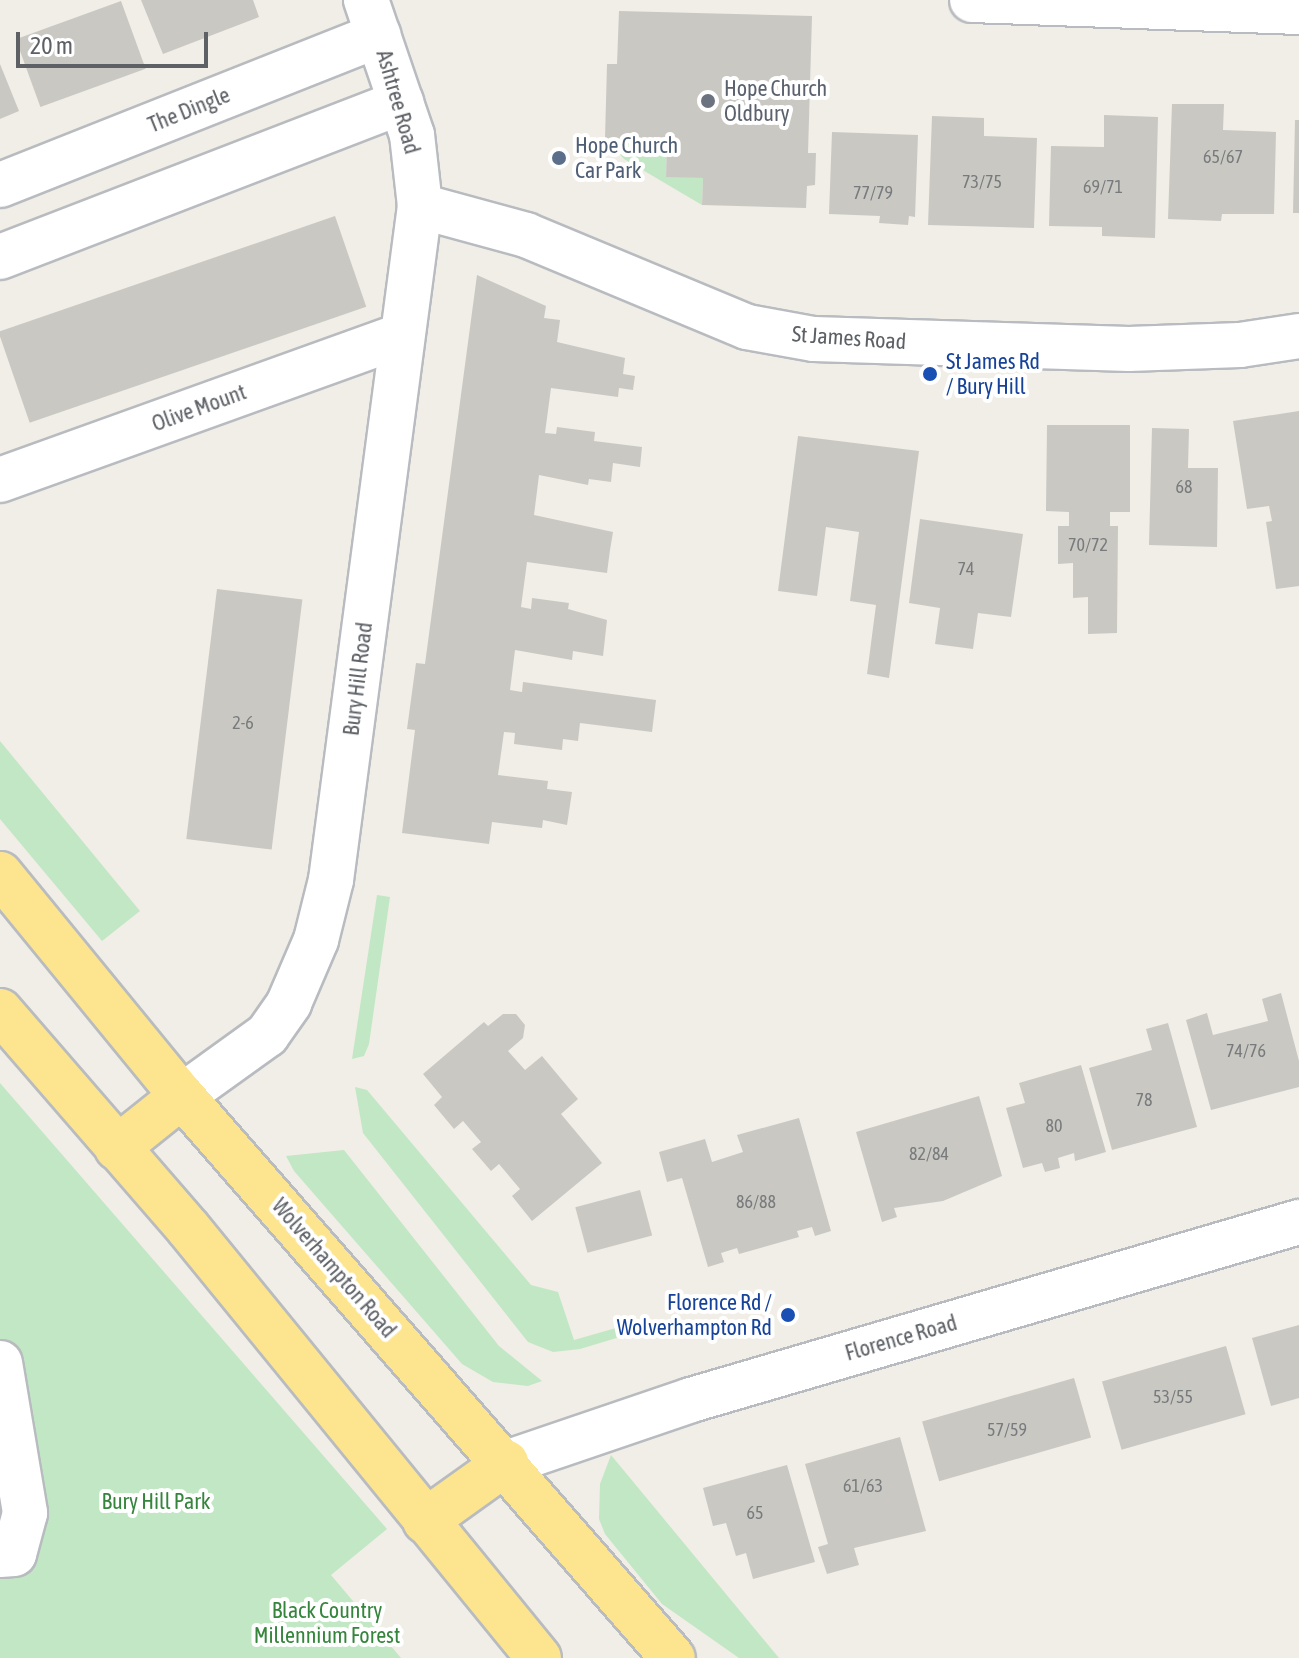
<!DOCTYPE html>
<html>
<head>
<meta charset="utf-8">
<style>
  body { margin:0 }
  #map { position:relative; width:1299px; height:1658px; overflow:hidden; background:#f0eee6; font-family:"Asap Condensed",sans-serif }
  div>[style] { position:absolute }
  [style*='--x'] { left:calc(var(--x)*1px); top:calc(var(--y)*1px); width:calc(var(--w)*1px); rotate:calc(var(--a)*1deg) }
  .green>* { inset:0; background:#c2e7c4 }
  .building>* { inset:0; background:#cac8c3; transform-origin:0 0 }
  .roads { filter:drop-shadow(2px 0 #b8bbbf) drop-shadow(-2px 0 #b8bbbf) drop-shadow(0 2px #b8bbbf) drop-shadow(0 -2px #b8bbbf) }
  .minor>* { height:44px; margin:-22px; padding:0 22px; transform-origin:22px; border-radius:22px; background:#fff }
  .highway>* { height:44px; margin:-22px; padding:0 22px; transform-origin:22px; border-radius:22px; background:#fde58f }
  .dots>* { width:22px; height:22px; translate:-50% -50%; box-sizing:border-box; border:4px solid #fff; border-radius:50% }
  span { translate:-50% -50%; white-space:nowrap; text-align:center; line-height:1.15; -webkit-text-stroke:8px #fff; paint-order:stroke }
  .number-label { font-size:18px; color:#787b7d }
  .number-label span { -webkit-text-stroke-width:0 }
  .worship-label { font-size:22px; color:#5b616d }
  .left { translate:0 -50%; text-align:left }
  .street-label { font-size:22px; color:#5d6166 }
  .service-label { font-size:22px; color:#4e5e75 }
  .transit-label { font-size:22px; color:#164399 }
  .right { translate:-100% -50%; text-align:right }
  .park-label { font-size:22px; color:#35853c }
  .scale { position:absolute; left:16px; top:32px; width:192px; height:36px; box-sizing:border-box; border:4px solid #5d6166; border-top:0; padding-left:10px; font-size:24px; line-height:28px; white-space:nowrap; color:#5d6166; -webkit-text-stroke:6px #fff; paint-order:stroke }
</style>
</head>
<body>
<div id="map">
  <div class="green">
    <div style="clip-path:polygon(605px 138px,667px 140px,666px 176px,703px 178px,702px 205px,624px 159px)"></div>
    <div style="clip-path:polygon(0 741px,140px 911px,102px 941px,0 819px)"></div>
    <div style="clip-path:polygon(377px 895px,390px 897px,369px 1044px,364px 1056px,352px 1059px)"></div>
    <div style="clip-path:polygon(0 1083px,387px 1529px,331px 1575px,401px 1658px,0 1658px)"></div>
    <div style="clip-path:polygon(355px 1087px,367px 1090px,531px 1285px,558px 1292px,574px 1340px,637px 1322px,653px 1327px,580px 1349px,553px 1352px,528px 1342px,363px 1133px)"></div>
    <div style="clip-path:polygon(344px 1150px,499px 1346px,542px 1381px,528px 1386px,493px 1382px,462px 1364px,294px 1171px,286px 1156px)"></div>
    <div style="clip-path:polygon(611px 1455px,779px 1658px,739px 1658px,662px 1604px,605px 1534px,599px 1519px,600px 1484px)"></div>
  </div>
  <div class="building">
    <div style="clip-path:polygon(141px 0,253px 0,259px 17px,163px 54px)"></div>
    <div style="left:121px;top:1px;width:72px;height:112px;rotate:70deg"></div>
    <div style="clip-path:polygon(619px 11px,812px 16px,808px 153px,816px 153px,815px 185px,807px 186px,806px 208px,702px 205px,703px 178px,666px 177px,667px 140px,605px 138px,607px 64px,617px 64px)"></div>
    <div style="clip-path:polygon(0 64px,19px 111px,0 119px)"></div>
    <div style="clip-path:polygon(1172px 104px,1224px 104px,1223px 130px,1276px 132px,1274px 214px,1222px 214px,1221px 221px,1168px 219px)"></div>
    <div style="clip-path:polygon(1104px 115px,1158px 117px,1155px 238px,1102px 236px,1102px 227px,1049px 226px,1051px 146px,1104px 147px)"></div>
    <div style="clip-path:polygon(932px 116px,984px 118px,984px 136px,1037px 138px,1034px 228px,928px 225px)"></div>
    <div style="clip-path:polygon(1295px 120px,1299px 120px,1299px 213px,1293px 213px)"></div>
    <div style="clip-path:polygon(832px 132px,918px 135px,915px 217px,909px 216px,908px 225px,879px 223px,880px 216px,829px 214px)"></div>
    <div style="left:335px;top:216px;width:96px;height:356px;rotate:71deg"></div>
    <div style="clip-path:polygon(477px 275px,546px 306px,544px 318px,560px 320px,557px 342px,625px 358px,623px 374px,635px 376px,633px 390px,619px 388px,618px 397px,551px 388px,545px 433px,556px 434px,557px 427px,595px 432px,594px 441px,642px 447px,640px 467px,613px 463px,611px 482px,589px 479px,588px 485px,539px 475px,534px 515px,613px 532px,610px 550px,607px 573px,527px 562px,521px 607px,531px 609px,532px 598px,569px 603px,568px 609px,607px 620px,603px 656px,573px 651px,572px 660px,515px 650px,510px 690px,522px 692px,523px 682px,656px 700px,652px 732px,580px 723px,578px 741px,563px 739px,562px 750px,514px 744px,515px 733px,504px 732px,498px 775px,548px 781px,547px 789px,572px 792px,567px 825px,543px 820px,542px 828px,492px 822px,489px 844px,402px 833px,415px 730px,407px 729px,416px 663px,425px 664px)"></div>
    <div style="clip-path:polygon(1299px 411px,1299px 586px,1276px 589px,1266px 522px,1272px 521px,1269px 506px,1247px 509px,1233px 421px)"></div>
    <div style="clip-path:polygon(1047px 425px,1130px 425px,1130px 512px,1110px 512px,1110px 526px,1118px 526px,1117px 633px,1088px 634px,1088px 597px,1073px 598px,1073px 563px,1058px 564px,1058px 526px,1069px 526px,1069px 512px,1046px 511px)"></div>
    <div style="clip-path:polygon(1152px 428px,1189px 429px,1188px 468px,1218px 468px,1217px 547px,1149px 545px)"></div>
    <div style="clip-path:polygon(798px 436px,919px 451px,889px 678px,867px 674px,876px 605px,850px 601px,859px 532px,826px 527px,817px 596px,778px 591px)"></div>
    <div style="clip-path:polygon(920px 519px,1023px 534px,1011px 617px,978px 613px,973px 649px,935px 644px,940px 608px,909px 603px)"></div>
    <div style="left:217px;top:589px;width:86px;height:252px;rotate:7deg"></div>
    <div style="clip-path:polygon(1281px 993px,1299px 1061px,1299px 1087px,1211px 1110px,1186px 1020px,1207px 1013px,1213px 1035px,1268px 1021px,1262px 999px)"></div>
    <div style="clip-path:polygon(503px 1014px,516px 1014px,525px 1025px,523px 1038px,508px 1051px,525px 1070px,542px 1056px,578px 1099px,561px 1114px,602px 1163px,532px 1221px,512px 1196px,520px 1189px,499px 1164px,491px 1171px,472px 1149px,481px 1142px,463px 1121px,454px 1129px,434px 1105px,442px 1097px,423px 1074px,484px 1022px,488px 1026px)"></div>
    <div style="clip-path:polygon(1168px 1023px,1197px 1127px,1112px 1150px,1089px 1068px,1152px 1050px,1146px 1029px)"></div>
    <div style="clip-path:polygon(1081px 1065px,1106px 1152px,1075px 1161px,1074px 1153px,1058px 1158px,1060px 1168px,1045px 1172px,1042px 1163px,1023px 1168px,1006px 1108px,1025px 1103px,1019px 1083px)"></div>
    <div style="clip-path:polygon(979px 1096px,1002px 1176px,943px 1201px,894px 1208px,897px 1217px,882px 1222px,856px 1132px)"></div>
    <div style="clip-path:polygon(799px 1118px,831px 1231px,815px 1236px,812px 1227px,797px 1231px,799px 1237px,739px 1254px,737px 1248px,721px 1253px,724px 1262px,708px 1267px,682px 1178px,667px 1182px,659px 1152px,705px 1139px,712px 1162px,743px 1152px,737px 1135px)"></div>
    <div style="left:640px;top:1190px;width:47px;height:67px;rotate:75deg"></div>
    <div style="clip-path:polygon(1299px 1325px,1299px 1398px,1271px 1406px,1252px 1338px)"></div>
    <div style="left:1226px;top:1346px;width:71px;height:129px;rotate:74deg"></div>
    <div style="left:1074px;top:1378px;width:62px;height:158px;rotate:74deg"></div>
    <div style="clip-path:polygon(900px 1437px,926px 1531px,854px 1548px,859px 1565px,827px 1574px,818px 1547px,828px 1544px,805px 1464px)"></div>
    <div style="clip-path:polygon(787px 1465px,815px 1562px,753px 1579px,746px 1553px,736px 1556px,726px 1523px,713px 1526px,703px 1488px)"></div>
  </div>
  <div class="roads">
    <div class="minor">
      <div style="--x:972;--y:0;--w:327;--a:2.1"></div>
      <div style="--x:0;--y:185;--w:407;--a:-21.6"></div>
      <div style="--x:420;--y:206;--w:110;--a:15.3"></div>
      <div style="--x:526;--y:235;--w:239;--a:22.6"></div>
      <div style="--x:747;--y:327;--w:68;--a:10.2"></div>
      <div style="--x:814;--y:339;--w:315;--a:1.8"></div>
      <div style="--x:1129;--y:349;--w:111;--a:-2.1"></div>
      <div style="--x:1240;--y:345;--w:60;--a:-8.7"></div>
      <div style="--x:0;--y:257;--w:430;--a:-21.1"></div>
      <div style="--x:0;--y:480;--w:424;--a:-19.8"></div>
      <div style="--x:182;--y:1096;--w:105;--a:-35.7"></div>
      <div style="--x:267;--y:1035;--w:39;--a:-55"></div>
      <div style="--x:289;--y:1003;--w:69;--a:-66.8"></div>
      <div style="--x:316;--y:940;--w:62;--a:-76"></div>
      <div style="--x:331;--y:880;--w:680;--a:-82.48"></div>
      <div style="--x:420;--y:206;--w:71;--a:-96.4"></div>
      <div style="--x:412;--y:135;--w:143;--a:-108.8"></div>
      <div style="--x:0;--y:1363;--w:152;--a:80.5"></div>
      <div style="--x:25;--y:1513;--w:42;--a:105"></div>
      <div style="--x:14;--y:1554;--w:14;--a:176"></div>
      <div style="--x:506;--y:1463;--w:195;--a:-18.8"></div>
      <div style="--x:691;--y:1400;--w:634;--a:-16.32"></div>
    </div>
    <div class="highway">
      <div style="--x:0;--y:874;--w:287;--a:50.7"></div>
      <div style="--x:182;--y:1096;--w:746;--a:48.86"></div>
      <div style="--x:0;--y:1011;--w:287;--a:49.1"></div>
      <div style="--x:188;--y:1228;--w:555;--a:50.78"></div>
      <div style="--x:117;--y:1148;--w:83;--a:-38.7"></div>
      <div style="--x:425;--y:1521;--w:100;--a:-35.6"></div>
    </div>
  </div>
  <div class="dots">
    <div style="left:708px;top:101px;background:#6b7280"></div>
    <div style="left:559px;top:158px;background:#5c6f8a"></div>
    <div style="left:930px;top:374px;background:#1a4fb4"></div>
    <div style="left:788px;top:1315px;background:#1a4fb4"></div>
  </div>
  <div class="number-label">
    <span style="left:1223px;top:157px">65/67</span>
    <span style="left:982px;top:182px">73/75</span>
    <span style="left:1103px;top:187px">69/71</span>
    <span style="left:873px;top:193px">77/79</span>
    <span style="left:1184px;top:487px">68</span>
    <span style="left:1088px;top:545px">70/72</span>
    <span style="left:966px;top:569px">74</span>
    <span style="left:243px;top:723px">2-6</span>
    <span style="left:1246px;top:1051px">74/76</span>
    <span style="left:1144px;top:1100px">78</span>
    <span style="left:1054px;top:1126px">80</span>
    <span style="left:929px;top:1154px">82/84</span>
    <span style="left:756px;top:1202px">86/88</span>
    <span style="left:1173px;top:1397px">53/55</span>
    <span style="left:1007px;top:1430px">57/59</span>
    <span style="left:863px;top:1486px">61/63</span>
    <span style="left:755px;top:1513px">65</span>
  </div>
  <div class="worship-label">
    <span class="left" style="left:724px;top:101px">Hope Church<br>Oldbury</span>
  </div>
  <div class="street-label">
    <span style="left:398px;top:102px;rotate:74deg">Ashtree Road</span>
    <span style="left:189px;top:110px;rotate:-22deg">The Dingle</span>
    <span style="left:849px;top:338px;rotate:4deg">St James Road</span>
    <span style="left:199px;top:408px;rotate:-20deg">Olive Mount</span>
    <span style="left:358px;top:679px;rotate:-83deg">Bury Hill Road</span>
    <span style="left:334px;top:1268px;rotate:49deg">Wolverhampton Road</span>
    <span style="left:901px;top:1338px;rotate:-16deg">Florence Road</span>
  </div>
  <div class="service-label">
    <span class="left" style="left:575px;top:158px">Hope Church<br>Car Park</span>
  </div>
  <div class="transit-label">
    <span class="left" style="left:946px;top:374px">St James Rd<br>/ Bury Hill</span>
    <span class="right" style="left:772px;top:1315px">Florence Rd /<br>Wolverhampton Rd</span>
  </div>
  <div class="park-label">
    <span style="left:156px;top:1502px">Bury Hill Park</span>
    <span style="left:327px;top:1623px">Black Country<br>Millennium Forest</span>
  </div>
  <div class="scale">20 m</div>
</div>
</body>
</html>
